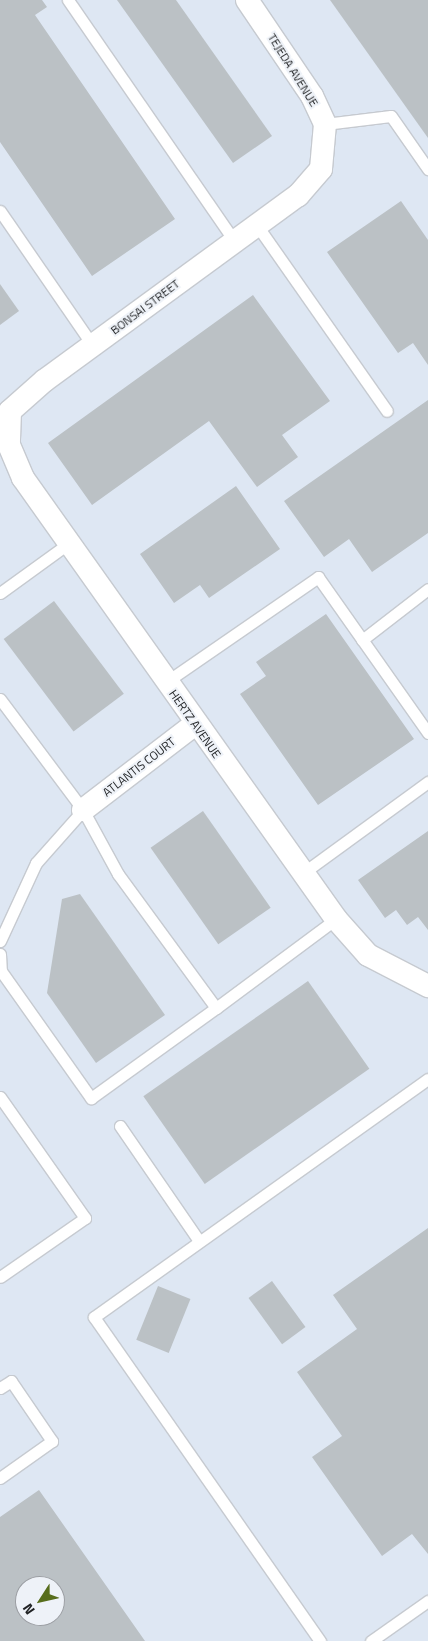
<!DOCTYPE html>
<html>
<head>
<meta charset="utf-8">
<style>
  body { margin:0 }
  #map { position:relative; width:428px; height:1641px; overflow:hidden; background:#eef2f8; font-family:"Titillium Web",sans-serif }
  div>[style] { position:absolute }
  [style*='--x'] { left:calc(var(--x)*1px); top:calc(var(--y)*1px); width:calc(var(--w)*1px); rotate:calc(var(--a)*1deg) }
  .built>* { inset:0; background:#dee7f3 }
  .building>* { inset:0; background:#bbc1c5; transform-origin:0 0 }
  .roads { filter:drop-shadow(1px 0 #c6cad0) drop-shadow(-1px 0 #c6cad0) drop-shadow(0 1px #c6cad0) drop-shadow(0 -1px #c6cad0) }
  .service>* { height:11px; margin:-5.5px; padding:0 5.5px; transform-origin:5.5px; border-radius:5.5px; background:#fff }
  .minor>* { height:22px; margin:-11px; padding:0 11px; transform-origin:11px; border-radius:11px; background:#fff }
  span { translate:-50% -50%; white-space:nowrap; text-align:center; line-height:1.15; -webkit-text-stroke:4px #eef2f8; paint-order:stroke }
  .street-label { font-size:12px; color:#1f2123 }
  .north { position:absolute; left:15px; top:1576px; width:50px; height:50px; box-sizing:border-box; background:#eef2f8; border:1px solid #9b9ea3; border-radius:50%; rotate:235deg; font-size:14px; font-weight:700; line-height:20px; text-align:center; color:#1f2123 }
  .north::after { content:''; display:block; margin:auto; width:18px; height:22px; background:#576d1c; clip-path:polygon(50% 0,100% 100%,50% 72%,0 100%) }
</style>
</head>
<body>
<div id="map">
  <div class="built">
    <div style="clip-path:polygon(evenodd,0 0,428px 0,428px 1641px,0 1641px,0 0,25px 1586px,55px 1586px,55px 1616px,25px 1616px,25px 1586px)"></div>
  </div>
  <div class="building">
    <div style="clip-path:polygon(0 0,42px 0,47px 7px,35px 15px,175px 219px,92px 276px,0 142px)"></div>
    <div style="clip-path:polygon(117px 0,176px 0,272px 136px,233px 163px)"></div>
    <div style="clip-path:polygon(330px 0,428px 0,428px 138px)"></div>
    <div style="clip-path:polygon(401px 201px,428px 240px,428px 365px,413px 343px,398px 353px,327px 252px)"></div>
    <div style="clip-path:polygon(0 284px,19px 311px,0 325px)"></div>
    <div style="clip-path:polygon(253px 295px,330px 401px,282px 435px,298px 457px,257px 487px,209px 421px,92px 505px,48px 443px)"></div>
    <div style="clip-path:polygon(428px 400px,428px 533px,372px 572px,349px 539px,324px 557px,284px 501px)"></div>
    <div style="clip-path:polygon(236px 486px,280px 549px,209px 598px,200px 585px,174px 603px,140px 554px)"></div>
    <div style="left:54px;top:601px;width:116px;height:63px;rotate:53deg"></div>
    <div style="clip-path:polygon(326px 614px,414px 739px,318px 805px,240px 694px,266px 676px,256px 662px)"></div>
    <div style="left:203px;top:811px;width:118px;height:64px;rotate:55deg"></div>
    <div style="clip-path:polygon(428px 831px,428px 930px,418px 917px,407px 925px,396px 910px,385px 918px,358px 880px)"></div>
    <div style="clip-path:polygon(80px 894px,165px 1015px,96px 1063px,47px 993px,62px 899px)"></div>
    <div style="left:308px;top:981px;width:107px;height:201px;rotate:55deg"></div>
    <div style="clip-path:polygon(428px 1228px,428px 1554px,412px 1534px,382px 1556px,312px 1457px,342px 1436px,297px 1372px,357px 1329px,333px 1295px)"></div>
    <div style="left:272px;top:1281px;width:57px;height:29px;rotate:54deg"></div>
    <div style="left:158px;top:1286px;width:35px;height:58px;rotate:22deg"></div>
    <div style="clip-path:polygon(evenodd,39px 1490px,145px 1641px,0 1641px,0 1517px,39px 1490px,25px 1586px,55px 1586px,55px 1616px,25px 1616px,25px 1586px)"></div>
  </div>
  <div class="roads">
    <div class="service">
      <div style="--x:68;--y:0;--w:293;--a:55.4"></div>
      <div style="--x:325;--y:124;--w:66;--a:-6.9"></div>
      <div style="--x:391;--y:116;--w:65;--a:55.1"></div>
      <div style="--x:0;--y:211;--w:164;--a:55.4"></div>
      <div style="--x:256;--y:224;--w:228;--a:55"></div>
      <div style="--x:0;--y:593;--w:85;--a:-35.9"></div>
      <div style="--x:362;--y:640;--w:83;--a:-37.7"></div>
      <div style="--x:166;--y:682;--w:185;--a:-34.6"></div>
      <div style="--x:318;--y:577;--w:191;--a:54.8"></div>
      <div style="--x:0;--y:699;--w:139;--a:53.2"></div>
      <div style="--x:83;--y:810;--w:73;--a:61.3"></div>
      <div style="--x:118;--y:874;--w:166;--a:53.8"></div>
      <div style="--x:216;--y:1008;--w:149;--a:-36.6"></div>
      <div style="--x:303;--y:873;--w:155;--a:-36.1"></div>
      <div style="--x:0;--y:941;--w:86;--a:-65.2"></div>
      <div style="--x:36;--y:863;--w:71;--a:-48.4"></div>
      <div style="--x:0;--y:954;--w:17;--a:87"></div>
      <div style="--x:1;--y:971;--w:156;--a:54.7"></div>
      <div style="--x:91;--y:1098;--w:154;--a:-35.8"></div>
      <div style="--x:0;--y:1097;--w:148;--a:54.9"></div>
      <div style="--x:85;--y:1218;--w:103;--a:145.2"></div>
      <div style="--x:120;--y:1126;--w:140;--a:55.5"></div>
      <div style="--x:0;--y:1388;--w:13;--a:-32"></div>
      <div style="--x:11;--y:1381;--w:73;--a:55.7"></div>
      <div style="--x:52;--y:1441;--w:64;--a:144.6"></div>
      <div style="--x:320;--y:1641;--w:395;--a:-124.9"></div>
      <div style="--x:94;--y:1317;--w:410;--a:-35.5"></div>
      <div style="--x:371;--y:1641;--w:70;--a:-35.1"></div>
    </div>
    <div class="minor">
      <div style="--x:247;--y:0;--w:116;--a:55.9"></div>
      <div style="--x:312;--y:96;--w:31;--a:65"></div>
      <div style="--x:325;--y:124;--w:45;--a:95.1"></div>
      <div style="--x:321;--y:169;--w:35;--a:131"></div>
      <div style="--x:298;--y:195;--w:313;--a:143.8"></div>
      <div style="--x:45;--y:380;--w:47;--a:138.5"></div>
      <div style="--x:10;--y:411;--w:34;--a:92"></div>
      <div style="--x:9;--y:445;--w:36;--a:67"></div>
      <div style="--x:23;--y:478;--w:541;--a:54.63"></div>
      <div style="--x:336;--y:919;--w:48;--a:48.4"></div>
      <div style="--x:368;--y:955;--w:68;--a:27.3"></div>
      <div style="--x:83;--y:810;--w:141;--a:-37.5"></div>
    </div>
  </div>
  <div class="street-label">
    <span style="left:293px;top:70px;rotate:58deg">TEJEDA AVENUE</span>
    <span style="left:145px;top:307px;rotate:-37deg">BONSAI STREET</span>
    <span style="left:195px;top:724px;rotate:55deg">HERTZ AVENUE</span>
    <span style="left:139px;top:767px;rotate:-38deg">ATLANTIS COURT</span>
  </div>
  <div class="north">N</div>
</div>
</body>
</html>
